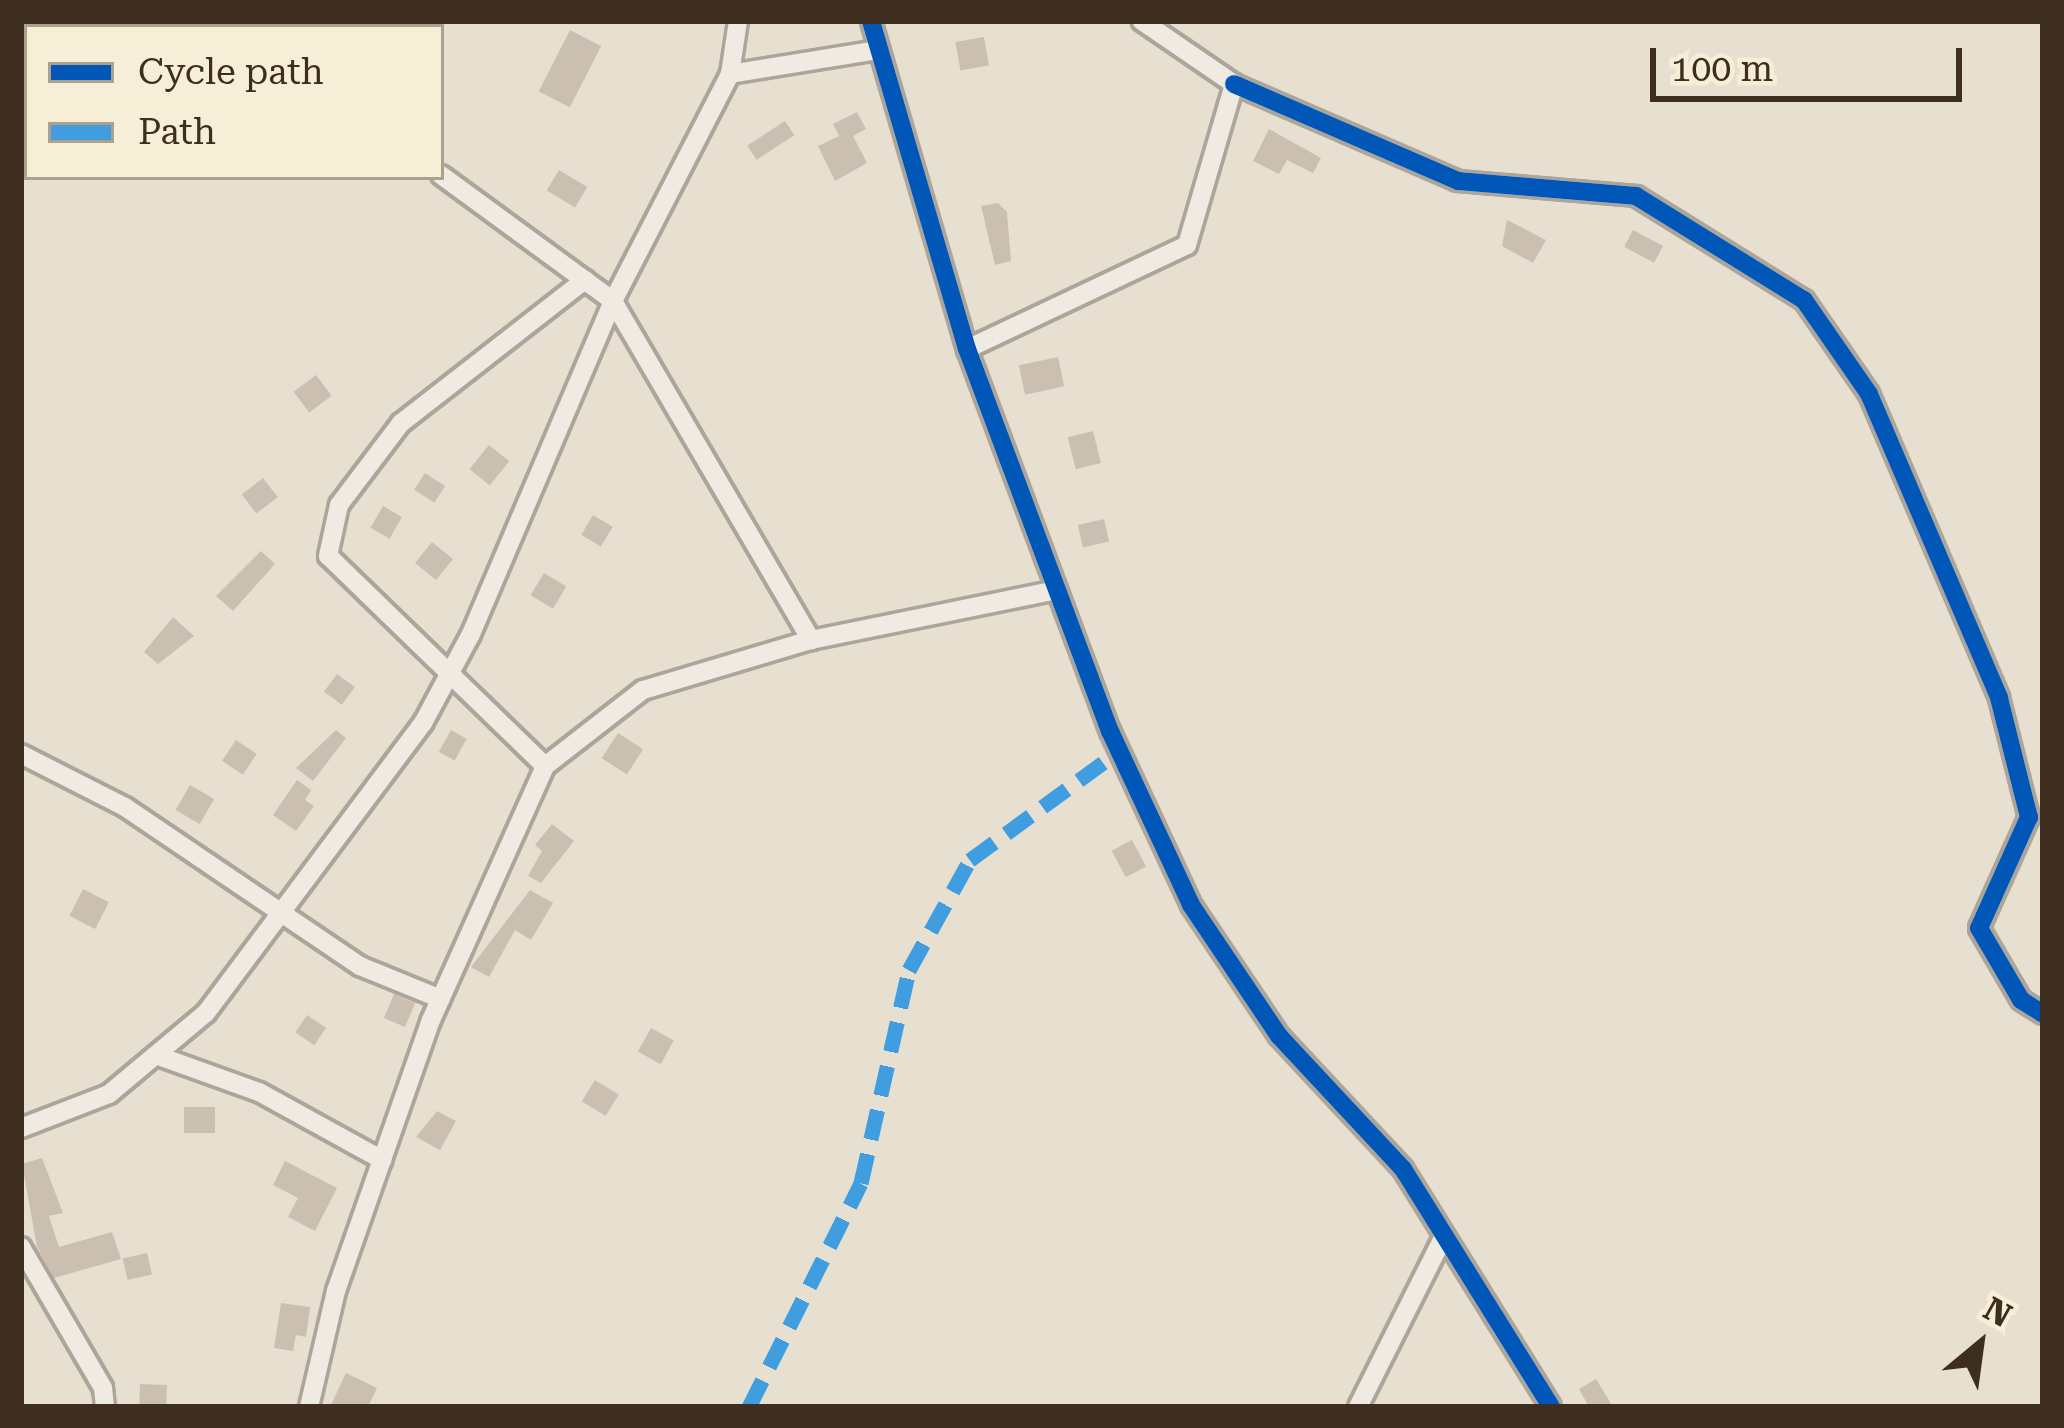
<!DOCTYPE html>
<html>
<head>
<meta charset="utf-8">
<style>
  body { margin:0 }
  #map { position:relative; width:2064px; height:1428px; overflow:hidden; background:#e7e0d1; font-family:"Roboto Serif",serif }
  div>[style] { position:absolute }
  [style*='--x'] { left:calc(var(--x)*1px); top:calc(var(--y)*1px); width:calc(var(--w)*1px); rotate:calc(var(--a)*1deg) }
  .building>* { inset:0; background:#cbbfb2; transform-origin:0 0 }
  .roads { filter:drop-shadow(3px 0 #ada599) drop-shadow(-3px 0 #ada599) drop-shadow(0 3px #ada599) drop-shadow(0 -3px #ada599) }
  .minor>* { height:18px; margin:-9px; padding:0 9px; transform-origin:9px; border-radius:9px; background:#efebe3 }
  .quiet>* { height:15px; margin-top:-7.5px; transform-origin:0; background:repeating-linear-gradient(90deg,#3f9de0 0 30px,transparent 0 45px) }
  .cycleway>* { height:18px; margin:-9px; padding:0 9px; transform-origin:9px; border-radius:9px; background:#0057b8 }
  span { translate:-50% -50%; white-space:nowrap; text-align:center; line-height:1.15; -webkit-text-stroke:10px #f7eed8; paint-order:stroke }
  .frame { position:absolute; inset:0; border:24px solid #3d2e20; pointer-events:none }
  .legend { position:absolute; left:24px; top:24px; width:420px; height:156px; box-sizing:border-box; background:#f7eed8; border:3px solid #ada18e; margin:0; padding:15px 21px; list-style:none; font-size:36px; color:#3d2e20 }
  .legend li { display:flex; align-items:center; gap:24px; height:60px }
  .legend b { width:60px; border:3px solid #ada18e }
  .north { position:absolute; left:1920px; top:1284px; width:120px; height:120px; -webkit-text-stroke:9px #f7eed8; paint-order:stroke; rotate:29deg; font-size:33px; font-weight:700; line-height:48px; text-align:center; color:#3d2e20 }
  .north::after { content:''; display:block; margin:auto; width:42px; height:54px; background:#3d2e20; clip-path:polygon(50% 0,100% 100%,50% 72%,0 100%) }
  .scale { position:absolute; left:1650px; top:48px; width:312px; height:54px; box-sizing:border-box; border:6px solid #3d2e20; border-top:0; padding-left:15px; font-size:36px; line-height:42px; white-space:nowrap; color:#3d2e20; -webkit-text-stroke:9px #f7eed8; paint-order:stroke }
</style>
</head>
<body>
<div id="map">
  <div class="building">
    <div style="left:570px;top:30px;width:35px;height:69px;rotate:27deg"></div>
    <div style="left:984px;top:37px;width:29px;height:29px;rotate:80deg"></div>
    <div style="clip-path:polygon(857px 112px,866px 129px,853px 136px,867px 163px,835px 181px,818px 146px,839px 136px,833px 124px)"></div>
    <div style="left:785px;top:121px;width:17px;height:45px;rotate:57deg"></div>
    <div style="clip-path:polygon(1269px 129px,1321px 158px,1313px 173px,1287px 160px,1279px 174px,1253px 161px)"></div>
    <div style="left:559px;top:170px;width:33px;height:24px;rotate:31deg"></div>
    <div style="clip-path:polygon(998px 203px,1007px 212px,1011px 261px,995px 265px,981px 206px)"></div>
    <div style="clip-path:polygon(1507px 220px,1546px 240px,1533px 263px,1502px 246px)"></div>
    <div style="left:1633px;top:230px;width:34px;height:19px;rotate:28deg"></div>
    <div style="left:1058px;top:357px;width:30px;height:40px;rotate:78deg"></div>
    <div style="left:316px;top:375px;width:26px;height:28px;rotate:53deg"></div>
    <div style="left:1093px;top:431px;width:33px;height:26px;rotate:76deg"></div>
    <div style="left:489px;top:445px;width:26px;height:31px;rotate:39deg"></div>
    <div style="left:425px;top:473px;width:24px;height:20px;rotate:33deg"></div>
    <div style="left:263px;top:478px;width:24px;height:27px;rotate:52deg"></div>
    <div style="left:383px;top:506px;width:22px;height:25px;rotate:30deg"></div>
    <div style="left:593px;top:515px;width:23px;height:23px;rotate:31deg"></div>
    <div style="left:1104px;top:519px;width:23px;height:27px;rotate:77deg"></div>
    <div style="left:432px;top:542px;width:27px;height:27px;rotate:39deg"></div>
    <div style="clip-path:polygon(261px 551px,275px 564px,233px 611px,216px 596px)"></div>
    <div style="left:544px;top:573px;width:26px;height:26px;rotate:31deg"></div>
    <div style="clip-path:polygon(173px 617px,194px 636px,158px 664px,144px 652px)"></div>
    <div style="left:337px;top:674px;width:22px;height:22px;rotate:36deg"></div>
    <div style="clip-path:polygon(336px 730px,346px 738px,313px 781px,296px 768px)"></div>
    <div style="left:451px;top:730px;width:18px;height:25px;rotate:29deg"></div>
    <div style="left:618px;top:733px;width:30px;height:30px;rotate:33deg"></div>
    <div style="left:236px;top:740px;width:25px;height:25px;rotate:34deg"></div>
    <div style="clip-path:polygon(297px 780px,311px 790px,305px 800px,314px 806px,296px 831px,273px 815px)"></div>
    <div style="left:190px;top:785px;width:28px;height:29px;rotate:30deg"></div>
    <div style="clip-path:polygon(552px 824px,574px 841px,541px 883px,528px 876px,542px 851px,535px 845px)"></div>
    <div style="left:1132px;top:840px;width:30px;height:23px;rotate:62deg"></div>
    <div style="left:83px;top:889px;width:29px;height:30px;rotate:27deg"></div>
    <div style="clip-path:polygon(530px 890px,553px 903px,531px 940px,515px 930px,489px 977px,471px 967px)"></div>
    <div style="left:394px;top:994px;width:23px;height:26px;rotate:23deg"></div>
    <div style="left:307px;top:1015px;width:23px;height:21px;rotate:34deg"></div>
    <div style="left:651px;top:1028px;width:26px;height:27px;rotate:29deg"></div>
    <div style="left:595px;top:1080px;width:28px;height:25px;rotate:32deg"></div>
    <div style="left:184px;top:1107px;width:31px;height:26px"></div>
    <div style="clip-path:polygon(437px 1111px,456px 1121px,440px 1150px,416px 1137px)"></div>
    <div style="clip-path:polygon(42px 1158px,63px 1213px,49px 1216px,59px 1247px,112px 1232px,121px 1259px,54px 1278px,37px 1247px,22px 1164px)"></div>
    <div style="clip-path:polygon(285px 1161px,337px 1188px,315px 1231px,288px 1217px,298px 1198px,273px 1185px)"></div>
    <div style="left:147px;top:1253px;width:22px;height:25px;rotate:77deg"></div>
    <div style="clip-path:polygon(281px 1303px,310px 1307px,306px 1337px,296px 1335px,293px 1351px,274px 1348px)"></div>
    <div style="clip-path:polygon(346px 1373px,377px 1388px,368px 1407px,330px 1407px)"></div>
    <div style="clip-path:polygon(1596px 1379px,1613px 1407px,1589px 1407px,1579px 1389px)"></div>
    <div style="left:140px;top:1384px;width:27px;height:23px;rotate:2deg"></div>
  </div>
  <div class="roads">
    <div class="minor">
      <div style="--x:294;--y:21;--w:8;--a:50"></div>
      <div style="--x:871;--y:21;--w:342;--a:73.7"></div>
      <div style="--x:967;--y:349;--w:408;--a:69.5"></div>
      <div style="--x:1110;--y:731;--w:192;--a:65"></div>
      <div style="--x:1191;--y:905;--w:158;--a:56.1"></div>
      <div style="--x:1279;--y:1036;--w:182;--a:47"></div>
      <div style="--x:1403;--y:1169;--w:280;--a:58.1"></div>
      <div style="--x:730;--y:74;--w:151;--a:-9.2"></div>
      <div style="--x:1234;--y:84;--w:244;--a:23.4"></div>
      <div style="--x:1458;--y:181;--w:179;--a:4.8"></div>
      <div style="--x:1636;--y:196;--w:198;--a:31.8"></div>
      <div style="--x:1804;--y:300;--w:114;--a:55.3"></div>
      <div style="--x:1869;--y:394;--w:331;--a:66.8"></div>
      <div style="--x:1999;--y:698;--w:123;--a:75.9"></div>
      <div style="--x:2029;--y:817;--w:122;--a:114.2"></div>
      <div style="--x:1979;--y:928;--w:83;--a:59.7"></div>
      <div style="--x:2021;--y:1000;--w:26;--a:32"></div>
      <div style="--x:441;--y:175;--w:213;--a:36.2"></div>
      <div style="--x:613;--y:301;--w:393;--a:59.7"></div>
      <div style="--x:967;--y:349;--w:243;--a:-25.3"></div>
      <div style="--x:1187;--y:245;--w:168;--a:-73.7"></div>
      <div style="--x:1234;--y:84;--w:112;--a:-145.6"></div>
      <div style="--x:21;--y:754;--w:117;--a:27"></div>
      <div style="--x:125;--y:807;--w:284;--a:34.1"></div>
      <div style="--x:360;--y:966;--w:87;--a:22.2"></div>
      <div style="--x:545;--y:766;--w:302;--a:-135.9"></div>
      <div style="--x:328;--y:556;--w:52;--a:-77.8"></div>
      <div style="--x:339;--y:505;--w:103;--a:-52.9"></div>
      <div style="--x:401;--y:423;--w:233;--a:-37.9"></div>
      <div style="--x:156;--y:1055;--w:109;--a:19.8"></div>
      <div style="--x:259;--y:1092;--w:141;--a:28.9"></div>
      <div style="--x:21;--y:1128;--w:94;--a:-21.1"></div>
      <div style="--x:109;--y:1094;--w:126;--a:-39.9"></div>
      <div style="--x:206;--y:1013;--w:362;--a:-53.2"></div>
      <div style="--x:423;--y:723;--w:101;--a:-61.7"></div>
      <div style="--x:471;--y:634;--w:362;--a:-66.9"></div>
      <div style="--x:613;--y:301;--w:255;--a:-62.7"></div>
      <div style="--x:730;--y:74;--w:54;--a:-81.4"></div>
      <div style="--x:21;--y:1247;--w:163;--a:59.8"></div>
      <div style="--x:103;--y:1388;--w:19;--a:84"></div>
      <div style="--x:309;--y:1407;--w:119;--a:-76.9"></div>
      <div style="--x:336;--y:1291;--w:287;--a:-70.7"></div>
      <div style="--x:431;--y:1020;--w:278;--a:-65.8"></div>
      <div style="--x:545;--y:766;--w:124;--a:-37.8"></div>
      <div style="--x:643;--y:690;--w:175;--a:-16.6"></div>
      <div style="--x:811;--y:640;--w:250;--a:-11.5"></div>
      <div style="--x:1358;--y:1407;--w:191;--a:-63.3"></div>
    </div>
  </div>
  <div class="quiet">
    <div style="--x:749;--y:1407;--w:250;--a:-63.4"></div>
    <div style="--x:861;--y:1183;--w:218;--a:-77.3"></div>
    <div style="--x:909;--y:970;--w:126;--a:-61"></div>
    <div style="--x:970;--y:860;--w:185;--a:-36.2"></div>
  </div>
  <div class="cycleway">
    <div style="--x:871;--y:21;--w:342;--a:73.7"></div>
    <div style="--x:967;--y:349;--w:408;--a:69.5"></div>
    <div style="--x:1110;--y:731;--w:192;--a:65"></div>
    <div style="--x:1191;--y:905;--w:158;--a:56.1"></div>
    <div style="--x:1279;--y:1036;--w:182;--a:47"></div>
    <div style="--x:1403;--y:1169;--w:280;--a:58.1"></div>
    <div style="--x:1234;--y:84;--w:244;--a:23.4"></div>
    <div style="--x:1458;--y:181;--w:179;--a:4.8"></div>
    <div style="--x:1636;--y:196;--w:198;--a:31.8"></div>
    <div style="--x:1804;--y:300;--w:114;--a:55.3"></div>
    <div style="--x:1869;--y:394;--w:331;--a:66.8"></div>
    <div style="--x:1999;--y:698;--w:123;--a:75.9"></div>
    <div style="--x:2029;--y:817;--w:122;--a:114.2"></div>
    <div style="--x:1979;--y:928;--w:83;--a:59.7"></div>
    <div style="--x:2021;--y:1000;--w:26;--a:32"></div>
  </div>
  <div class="frame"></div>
  <ul class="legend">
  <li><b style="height:15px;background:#0057b8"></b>Cycle path</li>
  <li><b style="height:15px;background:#3f9de0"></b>Path</li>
  </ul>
  <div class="north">N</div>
  <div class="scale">100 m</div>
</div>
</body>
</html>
